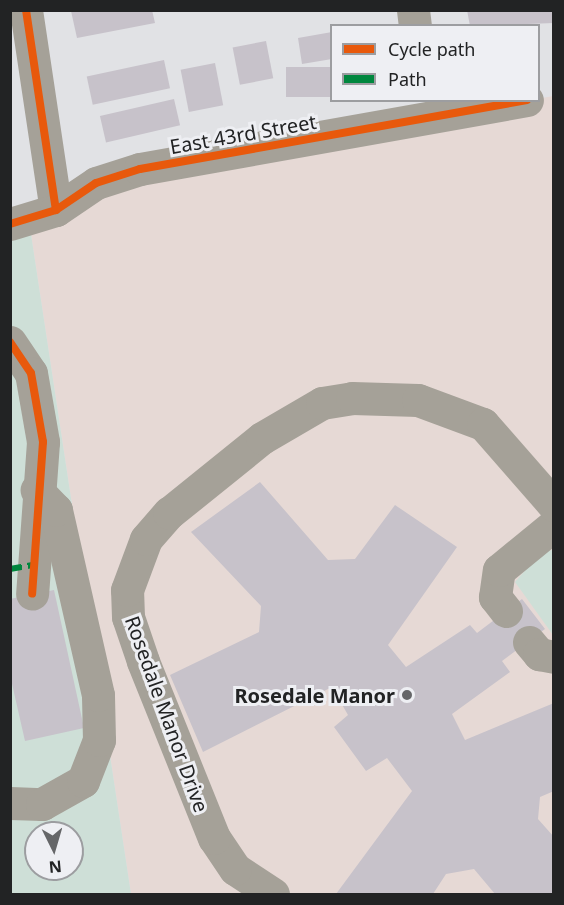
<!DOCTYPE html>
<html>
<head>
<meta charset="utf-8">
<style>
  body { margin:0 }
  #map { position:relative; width:564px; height:905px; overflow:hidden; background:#e1e2e5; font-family:"Noto Sans",sans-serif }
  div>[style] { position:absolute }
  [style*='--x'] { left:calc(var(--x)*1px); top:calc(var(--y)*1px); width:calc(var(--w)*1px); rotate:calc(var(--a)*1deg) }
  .commercial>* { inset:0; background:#e6d9d5 }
  .green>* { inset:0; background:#cedfd7 }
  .building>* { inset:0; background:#c7c2ca; transform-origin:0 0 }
  .minor>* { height:33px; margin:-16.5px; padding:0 16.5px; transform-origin:16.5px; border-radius:16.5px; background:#a5a198 }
  .quiet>* { height:6px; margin-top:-3px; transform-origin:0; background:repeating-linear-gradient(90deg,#00873e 0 12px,transparent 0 18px) }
  .cycleway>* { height:8px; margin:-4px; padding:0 4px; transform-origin:4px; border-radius:4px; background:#e8590c }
  .dots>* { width:16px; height:16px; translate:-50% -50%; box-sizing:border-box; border:3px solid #eeeff3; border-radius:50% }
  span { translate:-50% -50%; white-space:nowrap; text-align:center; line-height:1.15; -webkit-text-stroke:6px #eeeff3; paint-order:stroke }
  .street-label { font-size:20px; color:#222324 }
  .poi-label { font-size:20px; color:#222324; font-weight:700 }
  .right { translate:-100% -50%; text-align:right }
  .frame { position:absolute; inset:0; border:12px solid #222324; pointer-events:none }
  .legend { position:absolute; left:330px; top:24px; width:210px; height:78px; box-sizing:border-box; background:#eeeff3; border:2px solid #9c9da0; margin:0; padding:8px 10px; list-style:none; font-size:18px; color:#222324 }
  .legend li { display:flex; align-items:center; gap:12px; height:30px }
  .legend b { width:30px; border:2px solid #9c9da0 }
  .north { position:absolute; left:24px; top:821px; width:60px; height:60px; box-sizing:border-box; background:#eeeff3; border:2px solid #9c9da0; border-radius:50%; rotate:175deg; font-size:16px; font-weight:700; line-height:24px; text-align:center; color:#222324 }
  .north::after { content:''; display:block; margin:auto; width:21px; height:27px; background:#656668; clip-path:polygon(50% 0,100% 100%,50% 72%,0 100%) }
</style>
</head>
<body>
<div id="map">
  <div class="commercial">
    <div style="clip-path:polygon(553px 96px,553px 894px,131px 894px,29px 221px,96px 183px)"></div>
  </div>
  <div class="green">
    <div style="clip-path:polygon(evenodd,29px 221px,131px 894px,11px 894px,10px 224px,29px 221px,36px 833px,72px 833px,72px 869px,36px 869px,36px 833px)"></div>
    <div style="clip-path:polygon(553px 550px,553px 635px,515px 582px,541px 552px)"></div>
  </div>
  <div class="building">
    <div style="clip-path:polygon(152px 10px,155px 23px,77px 38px,71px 11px)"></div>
    <div style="clip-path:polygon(467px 10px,553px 10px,554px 23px,470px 26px)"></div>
    <div style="clip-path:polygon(332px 32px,332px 59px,302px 64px,298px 38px)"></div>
    <div style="left:266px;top:41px;width:38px;height:34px;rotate:79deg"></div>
    <div style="left:164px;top:60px;width:29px;height:79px;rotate:78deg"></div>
    <div style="left:215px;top:63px;width:43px;height:35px;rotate:79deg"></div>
    <div style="left:332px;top:67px;width:30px;height:46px;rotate:90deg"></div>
    <div style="left:174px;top:99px;width:27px;height:76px;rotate:77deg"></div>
    <div style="clip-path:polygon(260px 482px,328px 560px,355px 559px,395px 505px,457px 547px,388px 645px,406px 667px,470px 625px,477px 633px,522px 599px,545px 629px,502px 661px,510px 672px,452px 714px,465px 740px,554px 703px,554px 791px,540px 797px,538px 819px,554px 837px,554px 894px,495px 894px,474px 869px,446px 874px,433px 894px,336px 894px,412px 791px,387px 758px,366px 771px,334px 727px,348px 715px,332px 687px,203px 752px,170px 675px,259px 632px,261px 606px,191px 532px)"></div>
    <div style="clip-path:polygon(54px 590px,84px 728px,25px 741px,10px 675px,10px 599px)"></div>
  </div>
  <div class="minor">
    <div style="--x:26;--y:10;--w:202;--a:81.5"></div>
    <div style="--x:413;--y:10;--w:16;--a:83"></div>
    <div style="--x:10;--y:224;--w:48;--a:-16.9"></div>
    <div style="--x:56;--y:210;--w:48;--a:-34"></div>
    <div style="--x:96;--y:183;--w:46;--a:-17.7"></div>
    <div style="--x:140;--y:169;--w:393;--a:-10.1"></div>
    <div style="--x:10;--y:342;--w:37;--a:56"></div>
    <div style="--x:31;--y:373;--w:70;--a:80.1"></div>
    <div style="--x:43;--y:442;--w:152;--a:94.1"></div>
    <div style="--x:506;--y:611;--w:18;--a:-128"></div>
    <div style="--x:495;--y:597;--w:27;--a:-82"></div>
    <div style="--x:499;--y:570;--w:71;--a:-39.3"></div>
    <div style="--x:529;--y:642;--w:16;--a:50"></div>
    <div style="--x:539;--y:654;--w:15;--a:11"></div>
    <div style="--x:10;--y:803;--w:32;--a:2"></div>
    <div style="--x:42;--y:804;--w:47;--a:-29.3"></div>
    <div style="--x:83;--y:781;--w:44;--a:-68.7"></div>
    <div style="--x:99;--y:740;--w:45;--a:-91.3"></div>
    <div style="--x:98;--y:695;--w:190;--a:-102.8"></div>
    <div style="--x:56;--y:510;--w:28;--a:-134"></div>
    <div style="--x:273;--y:894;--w:45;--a:-146.7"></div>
    <div style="--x:235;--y:869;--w:37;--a:-124"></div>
    <div style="--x:214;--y:838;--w:191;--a:-111.9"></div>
    <div style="--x:143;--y:661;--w:46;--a:-108.8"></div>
    <div style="--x:128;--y:617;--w:27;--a:-92"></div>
    <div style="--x:127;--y:590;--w:54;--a:-69.6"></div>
    <div style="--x:146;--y:539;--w:35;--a:-49"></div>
    <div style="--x:169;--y:513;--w:119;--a:-38.9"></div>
    <div style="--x:262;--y:438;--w:69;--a:-30.3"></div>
    <div style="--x:322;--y:403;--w:30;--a:-9"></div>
    <div style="--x:352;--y:398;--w:66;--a:1.7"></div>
    <div style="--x:418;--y:400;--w:69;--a:20.3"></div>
    <div style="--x:483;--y:424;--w:108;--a:48.8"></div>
  </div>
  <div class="quiet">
    <div style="--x:10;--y:569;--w:23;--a:-10"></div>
  </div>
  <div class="cycleway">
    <div style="--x:26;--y:10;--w:202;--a:81.5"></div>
    <div style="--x:10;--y:224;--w:48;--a:-16.9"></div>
    <div style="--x:56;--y:210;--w:48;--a:-34"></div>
    <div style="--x:96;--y:183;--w:46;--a:-17.7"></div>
    <div style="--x:140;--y:169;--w:393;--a:-10.1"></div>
    <div style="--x:10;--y:342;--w:37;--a:56"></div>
    <div style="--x:31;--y:373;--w:70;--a:80.1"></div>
    <div style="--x:43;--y:442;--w:152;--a:94.1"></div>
  </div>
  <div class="dots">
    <div style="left:407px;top:695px;background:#656668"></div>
  </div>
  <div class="street-label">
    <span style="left:243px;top:134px;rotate:-10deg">East 43rd Street</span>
    <span style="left:167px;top:714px;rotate:70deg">Rosedale Manor Drive</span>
  </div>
  <div class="poi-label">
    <span class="right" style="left:395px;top:695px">Rosedale Manor</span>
  </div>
  <div class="frame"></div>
  <ul class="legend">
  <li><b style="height:8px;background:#e8590c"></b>Cycle path</li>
  <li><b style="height:8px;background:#00873e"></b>Path</li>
  </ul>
  <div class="north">N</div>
</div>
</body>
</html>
